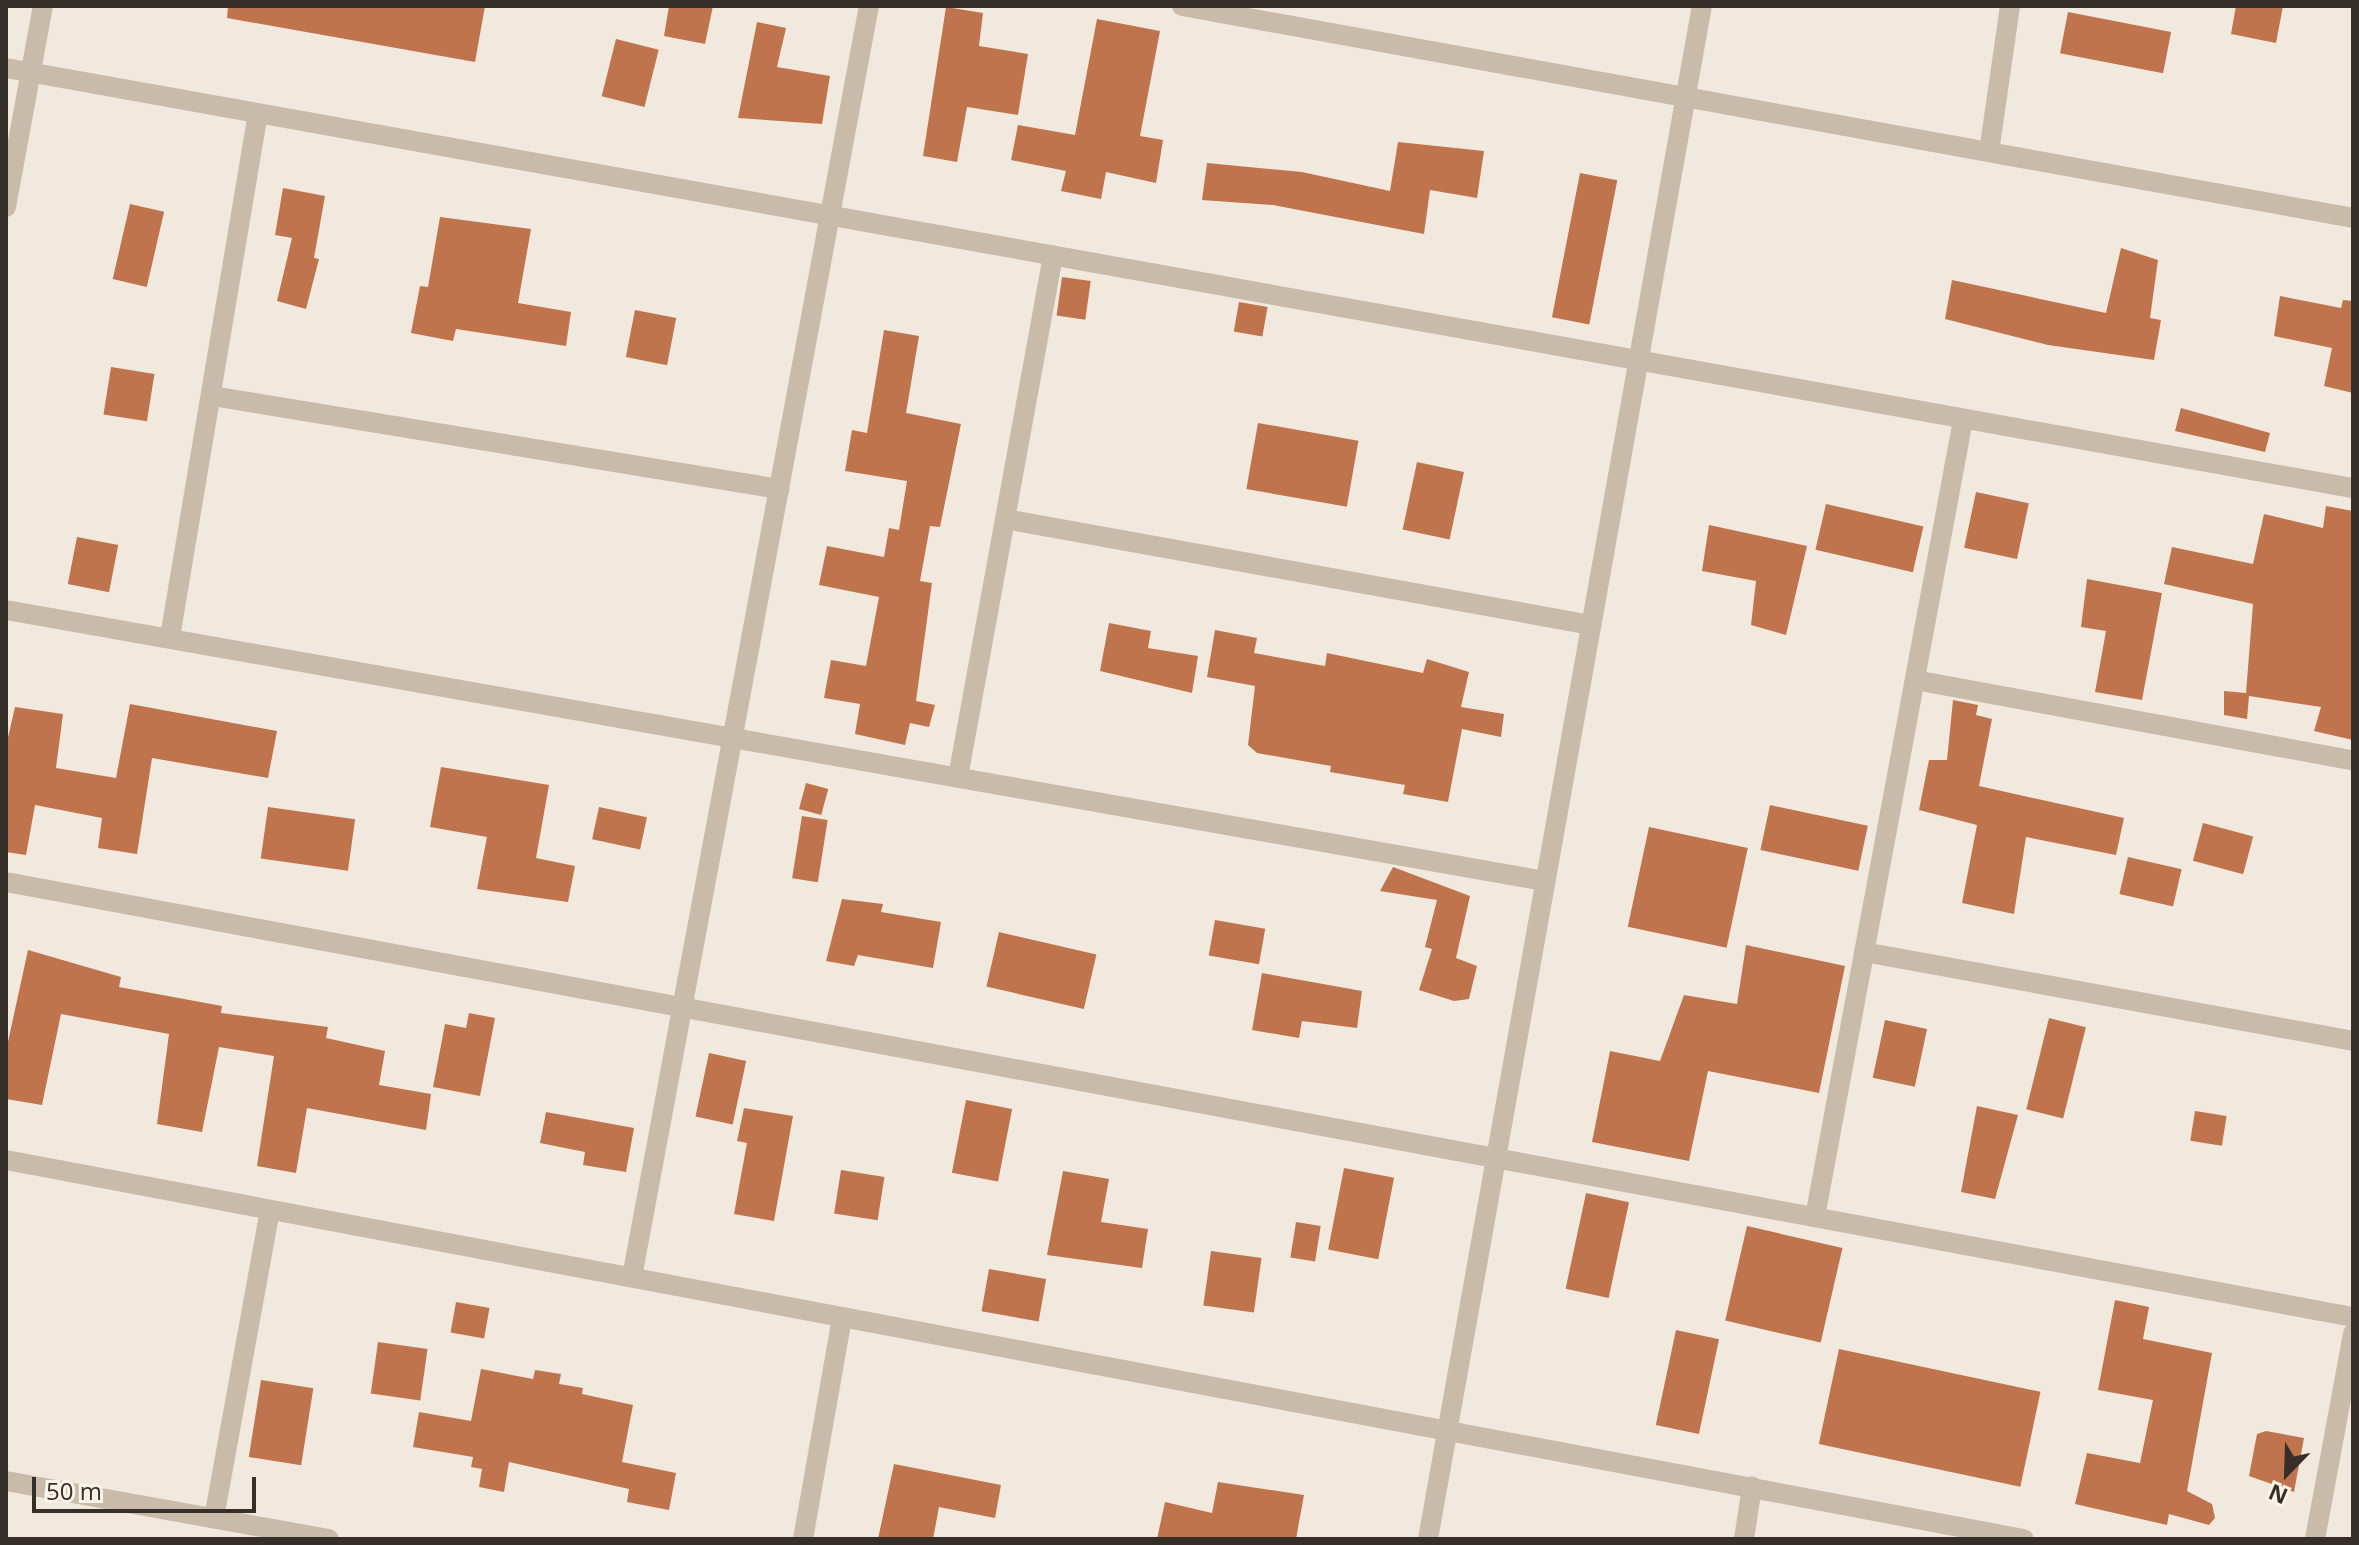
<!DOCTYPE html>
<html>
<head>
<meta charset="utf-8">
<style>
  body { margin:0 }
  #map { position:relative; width:2359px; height:1545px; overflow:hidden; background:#f1e9dd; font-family:"Open Sans",sans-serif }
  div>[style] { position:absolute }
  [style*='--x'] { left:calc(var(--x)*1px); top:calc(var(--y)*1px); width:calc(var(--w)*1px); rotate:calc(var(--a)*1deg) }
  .building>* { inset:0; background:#bf744d; transform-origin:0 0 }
  .street>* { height:20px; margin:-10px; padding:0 10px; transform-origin:10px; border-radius:10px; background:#c8bbaa }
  span { translate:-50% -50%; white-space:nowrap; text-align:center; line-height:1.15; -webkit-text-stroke:6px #f9f3e9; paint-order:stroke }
  .frame { position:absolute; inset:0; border:8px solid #362e29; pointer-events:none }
  .north { position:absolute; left:2247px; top:1433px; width:80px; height:80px; -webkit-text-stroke:6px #f9f3e9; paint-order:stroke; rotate:203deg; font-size:22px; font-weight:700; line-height:32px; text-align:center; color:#362e29 }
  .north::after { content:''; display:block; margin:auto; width:28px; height:36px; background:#362e29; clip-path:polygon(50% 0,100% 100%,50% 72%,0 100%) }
  .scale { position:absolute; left:32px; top:1477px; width:224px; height:36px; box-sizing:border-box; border:4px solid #362e29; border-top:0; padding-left:10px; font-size:24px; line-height:28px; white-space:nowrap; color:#362e29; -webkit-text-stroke:6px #f9f3e9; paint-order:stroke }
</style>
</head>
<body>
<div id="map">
  <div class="building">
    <div style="clip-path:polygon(228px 6px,485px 6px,475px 62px,227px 18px)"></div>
    <div style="clip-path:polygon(669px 6px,713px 6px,705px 44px,664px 36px)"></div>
    <div style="clip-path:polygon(2236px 6px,2283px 6px,2276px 43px,2231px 34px)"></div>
    <div style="clip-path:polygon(946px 7px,983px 13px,979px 46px,1028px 54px,1018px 115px,967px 107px,957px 162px,923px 156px)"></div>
    <div style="left:2068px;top:12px;width:105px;height:42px;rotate:11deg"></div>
    <div style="clip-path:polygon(1097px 19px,1160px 31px,1140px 136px,1163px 140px,1156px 183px,1106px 172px,1101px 199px,1061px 191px,1066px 171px,1011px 160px,1018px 125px,1075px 135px)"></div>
    <div style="clip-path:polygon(757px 22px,786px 28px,777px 67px,830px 76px,822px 124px,738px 118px)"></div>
    <div style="left:616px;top:39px;width:44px;height:59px;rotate:14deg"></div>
    <div style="clip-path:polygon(1398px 142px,1484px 151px,1477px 198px,1430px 190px,1424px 234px,1273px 205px,1202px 200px,1207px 163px,1302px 172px,1390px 191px)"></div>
    <div style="left:1580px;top:173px;width:38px;height:147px;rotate:11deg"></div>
    <div style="clip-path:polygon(283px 188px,325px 196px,314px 258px,319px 259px,306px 309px,277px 301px,292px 238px,275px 235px)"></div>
    <div style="left:130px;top:204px;width:35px;height:77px;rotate:13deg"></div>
    <div style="clip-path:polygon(440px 217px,531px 229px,518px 303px,571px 312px,566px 346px,456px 329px,453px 341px,411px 333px,420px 286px,428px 287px)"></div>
    <div style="clip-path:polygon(2121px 248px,2158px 260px,2150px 318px,2161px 320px,2154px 360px,2048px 345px,1945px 319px,1952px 280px,2106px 313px)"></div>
    <div style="left:1062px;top:277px;width:29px;height:39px;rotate:8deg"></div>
    <div style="clip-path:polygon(2280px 296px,2341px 308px,2343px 300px,2353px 301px,2353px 393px,2324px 386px,2332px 348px,2274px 336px)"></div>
    <div style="left:1239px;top:302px;width:29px;height:30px;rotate:10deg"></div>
    <div style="left:635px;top:310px;width:42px;height:48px;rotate:11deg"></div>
    <div style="clip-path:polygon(884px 330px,919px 336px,906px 413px,961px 424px,940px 527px,930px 526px,920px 581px,932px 583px,916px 701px,935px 705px,929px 727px,910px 723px,905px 745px,855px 734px,860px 704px,824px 698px,831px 660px,866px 666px,879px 597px,819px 585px,827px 546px,884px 557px,889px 528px,899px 530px,907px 481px,845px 471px,852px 430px,867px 433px)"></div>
    <div style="left:111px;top:367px;width:44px;height:48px;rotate:9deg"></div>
    <div style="clip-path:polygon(2181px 408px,2270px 433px,2265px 452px,2175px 431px)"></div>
    <div style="left:1258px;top:423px;width:102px;height:67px;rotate:10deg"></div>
    <div style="left:1417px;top:462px;width:48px;height:69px;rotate:12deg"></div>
    <div style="left:1976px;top:492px;width:54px;height:57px;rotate:12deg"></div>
    <div style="left:1826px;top:504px;width:100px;height:47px;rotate:13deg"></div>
    <div style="clip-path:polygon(2326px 506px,2353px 511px,2353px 740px,2314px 731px,2321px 707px,2249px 696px,2247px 719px,2224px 715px,2224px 691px,2246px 693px,2253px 604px,2164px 584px,2172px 547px,2253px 564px,2264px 514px,2323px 528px)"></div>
    <div style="clip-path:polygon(1709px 525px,1807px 546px,1786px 635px,1751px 625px,1756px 581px,1702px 571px)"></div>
    <div style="left:77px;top:537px;width:42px;height:48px;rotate:11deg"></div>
    <div style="clip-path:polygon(2087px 579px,2162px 593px,2142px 700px,2095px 692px,2106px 631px,2081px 627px)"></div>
    <div style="clip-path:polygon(1109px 623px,1151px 631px,1148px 648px,1198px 656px,1192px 693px,1100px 671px)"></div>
    <div style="clip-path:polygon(1215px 630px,1257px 638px,1254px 653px,1325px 666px,1327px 653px,1423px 673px,1427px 659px,1469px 672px,1461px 707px,1504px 714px,1501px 737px,1462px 729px,1448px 802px,1403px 794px,1405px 785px,1330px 772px,1331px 766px,1257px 753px,1248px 745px,1255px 686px,1207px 677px)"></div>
    <div style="clip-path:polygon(1953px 700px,1978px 705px,1976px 715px,1992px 719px,1979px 786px,2124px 818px,2116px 855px,2026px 837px,2014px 914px,1962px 903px,1977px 825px,1919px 810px,1929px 760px,1947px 760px)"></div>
    <div style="clip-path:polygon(130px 704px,277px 731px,268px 778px,152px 758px,137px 854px,98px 848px,102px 818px,35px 805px,26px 855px,6px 852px,6px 746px,15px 707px,63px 714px,56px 768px,116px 778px)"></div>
    <div style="clip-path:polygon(441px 767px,549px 785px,536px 858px,575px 866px,568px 902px,477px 889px,487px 837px,430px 827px)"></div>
    <div style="left:806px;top:783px;width:23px;height:27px;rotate:15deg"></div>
    <div style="left:1770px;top:805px;width:100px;height:46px;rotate:12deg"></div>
    <div style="left:268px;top:807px;width:88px;height:52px;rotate:8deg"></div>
    <div style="left:599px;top:807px;width:49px;height:33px;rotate:12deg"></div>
    <div style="left:802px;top:816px;width:26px;height:63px;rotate:9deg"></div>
    <div style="left:2203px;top:823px;width:52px;height:39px;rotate:15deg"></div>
    <div style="left:1649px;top:827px;width:101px;height:102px;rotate:12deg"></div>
    <div style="left:2128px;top:857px;width:55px;height:38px;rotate:13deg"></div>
    <div style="clip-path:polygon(1393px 867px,1470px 896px,1456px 958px,1477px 966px,1469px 999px,1454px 1001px,1419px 990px,1432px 949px,1425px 947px,1437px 900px,1380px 891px)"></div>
    <div style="clip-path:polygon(842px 899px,883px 904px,881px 912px,941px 922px,933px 968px,858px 955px,854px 966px,826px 961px)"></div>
    <div style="left:1215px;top:920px;width:51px;height:36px;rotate:10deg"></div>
    <div style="left:999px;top:932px;width:100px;height:56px;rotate:13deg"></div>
    <div style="clip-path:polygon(1746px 945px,1845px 966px,1819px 1093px,1708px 1071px,1689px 1161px,1592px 1142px,1610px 1051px,1660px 1061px,1684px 995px,1737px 1004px)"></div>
    <div style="clip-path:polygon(28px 950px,121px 977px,119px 987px,222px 1006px,221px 1013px,328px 1027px,326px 1038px,385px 1051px,379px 1085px,431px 1094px,426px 1130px,307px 1108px,296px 1173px,257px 1166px,274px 1056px,219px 1047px,202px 1132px,157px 1124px,169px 1034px,61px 1014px,42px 1105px,6px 1099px,6px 1051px)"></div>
    <div style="clip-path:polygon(1262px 973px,1362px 991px,1357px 1028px,1302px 1021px,1299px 1038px,1252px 1030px)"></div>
    <div style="clip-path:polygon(469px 1013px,495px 1018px,480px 1096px,433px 1087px,445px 1024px,466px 1028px)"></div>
    <div style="left:2049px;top:1018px;width:38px;height:94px;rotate:14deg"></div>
    <div style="left:1885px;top:1020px;width:43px;height:59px;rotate:12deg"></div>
    <div style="left:709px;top:1053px;width:38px;height:65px;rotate:12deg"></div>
    <div style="left:966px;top:1100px;width:47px;height:74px;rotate:11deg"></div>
    <div style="clip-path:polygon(1977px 1106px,2018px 1115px,1995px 1199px,1961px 1192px)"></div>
    <div style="clip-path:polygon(744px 1108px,793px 1116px,774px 1221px,734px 1214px,747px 1143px,737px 1141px)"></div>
    <div style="left:2195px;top:1111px;width:32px;height:30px;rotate:9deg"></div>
    <div style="clip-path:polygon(546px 1112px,634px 1128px,626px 1172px,583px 1165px,585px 1152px,540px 1143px)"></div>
    <div style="left:1344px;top:1168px;width:51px;height:83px;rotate:11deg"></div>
    <div style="left:841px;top:1170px;width:44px;height:44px;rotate:9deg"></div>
    <div style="clip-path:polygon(1063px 1171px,1109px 1179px,1101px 1222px,1148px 1229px,1142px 1268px,1047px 1255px)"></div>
    <div style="left:1586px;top:1193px;width:44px;height:98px;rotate:12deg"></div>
    <div style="left:1296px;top:1222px;width:25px;height:36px;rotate:9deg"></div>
    <div style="left:1747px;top:1226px;width:98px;height:97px;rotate:13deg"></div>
    <div style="left:1211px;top:1251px;width:51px;height:55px;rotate:8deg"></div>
    <div style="left:989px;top:1269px;width:58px;height:43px;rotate:10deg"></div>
    <div style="clip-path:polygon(2115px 1300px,2149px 1307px,2143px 1339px,2212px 1353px,2187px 1491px,2212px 1504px,2215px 1518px,2209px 1525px,2169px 1514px,2167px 1525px,2075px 1504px,2087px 1453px,2140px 1463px,2153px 1400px,2098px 1390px)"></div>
    <div style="left:456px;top:1302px;width:34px;height:31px;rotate:10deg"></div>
    <div style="left:1676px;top:1330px;width:44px;height:97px;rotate:12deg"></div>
    <div style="left:378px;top:1342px;width:50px;height:52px;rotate:8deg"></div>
    <div style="left:1839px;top:1349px;width:206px;height:97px;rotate:12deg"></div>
    <div style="clip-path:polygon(481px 1369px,533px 1379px,535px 1370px,561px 1374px,559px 1384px,583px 1388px,582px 1394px,633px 1405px,622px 1462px,676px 1473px,669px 1510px,627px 1502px,629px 1489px,509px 1462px,504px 1492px,479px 1487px,482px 1469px,471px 1467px,473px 1457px,413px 1447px,419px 1412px,471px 1421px)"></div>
    <div style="left:261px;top:1380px;width:53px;height:78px;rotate:9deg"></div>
    <div style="clip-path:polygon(2266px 1431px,2304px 1438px,2294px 1492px,2249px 1476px,2257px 1434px)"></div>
    <div style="clip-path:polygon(894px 1464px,1001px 1485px,995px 1518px,939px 1507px,933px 1539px,878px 1539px)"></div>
    <div style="clip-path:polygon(1218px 1482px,1304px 1495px,1296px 1539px,1157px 1539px,1165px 1502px,1212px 1513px)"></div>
  </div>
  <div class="street">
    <div style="--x:1182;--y:6;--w:1190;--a:10.26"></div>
    <div style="--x:6;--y:68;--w:2384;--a:10.15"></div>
    <div style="--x:1989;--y:152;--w:148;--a:-81.8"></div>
    <div style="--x:6;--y:207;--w:204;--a:-79.6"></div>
    <div style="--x:212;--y:396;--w:575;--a:9.31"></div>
    <div style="--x:1005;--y:519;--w:596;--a:10.25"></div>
    <div style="--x:6;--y:610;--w:1563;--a:9.99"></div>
    <div style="--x:170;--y:637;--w:531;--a:-80.47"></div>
    <div style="--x:1915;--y:680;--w:445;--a:10.4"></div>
    <div style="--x:958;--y:777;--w:530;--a:-79.67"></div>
    <div style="--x:6;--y:882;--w:2387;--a:10.5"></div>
    <div style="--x:1864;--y:952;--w:497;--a:10.3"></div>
    <div style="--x:6;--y:1160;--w:2053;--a:10.64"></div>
    <div style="--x:1815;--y:1217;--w:811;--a:-79.48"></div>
    <div style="--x:632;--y:1277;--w:1293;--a:-79.44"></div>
    <div style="--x:6;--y:1481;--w:328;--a:10.2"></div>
    <div style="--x:214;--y:1518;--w:313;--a:-79.7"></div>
    <div style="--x:803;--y:1539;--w:225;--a:-80"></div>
    <div style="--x:1428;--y:1539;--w:1557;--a:-79.87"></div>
    <div style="--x:1744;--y:1539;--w:53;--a:-81.3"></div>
    <div style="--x:2315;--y:1539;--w:209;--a:-79.5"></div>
  </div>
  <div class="frame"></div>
  <div class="north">N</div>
  <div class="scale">50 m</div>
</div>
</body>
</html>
